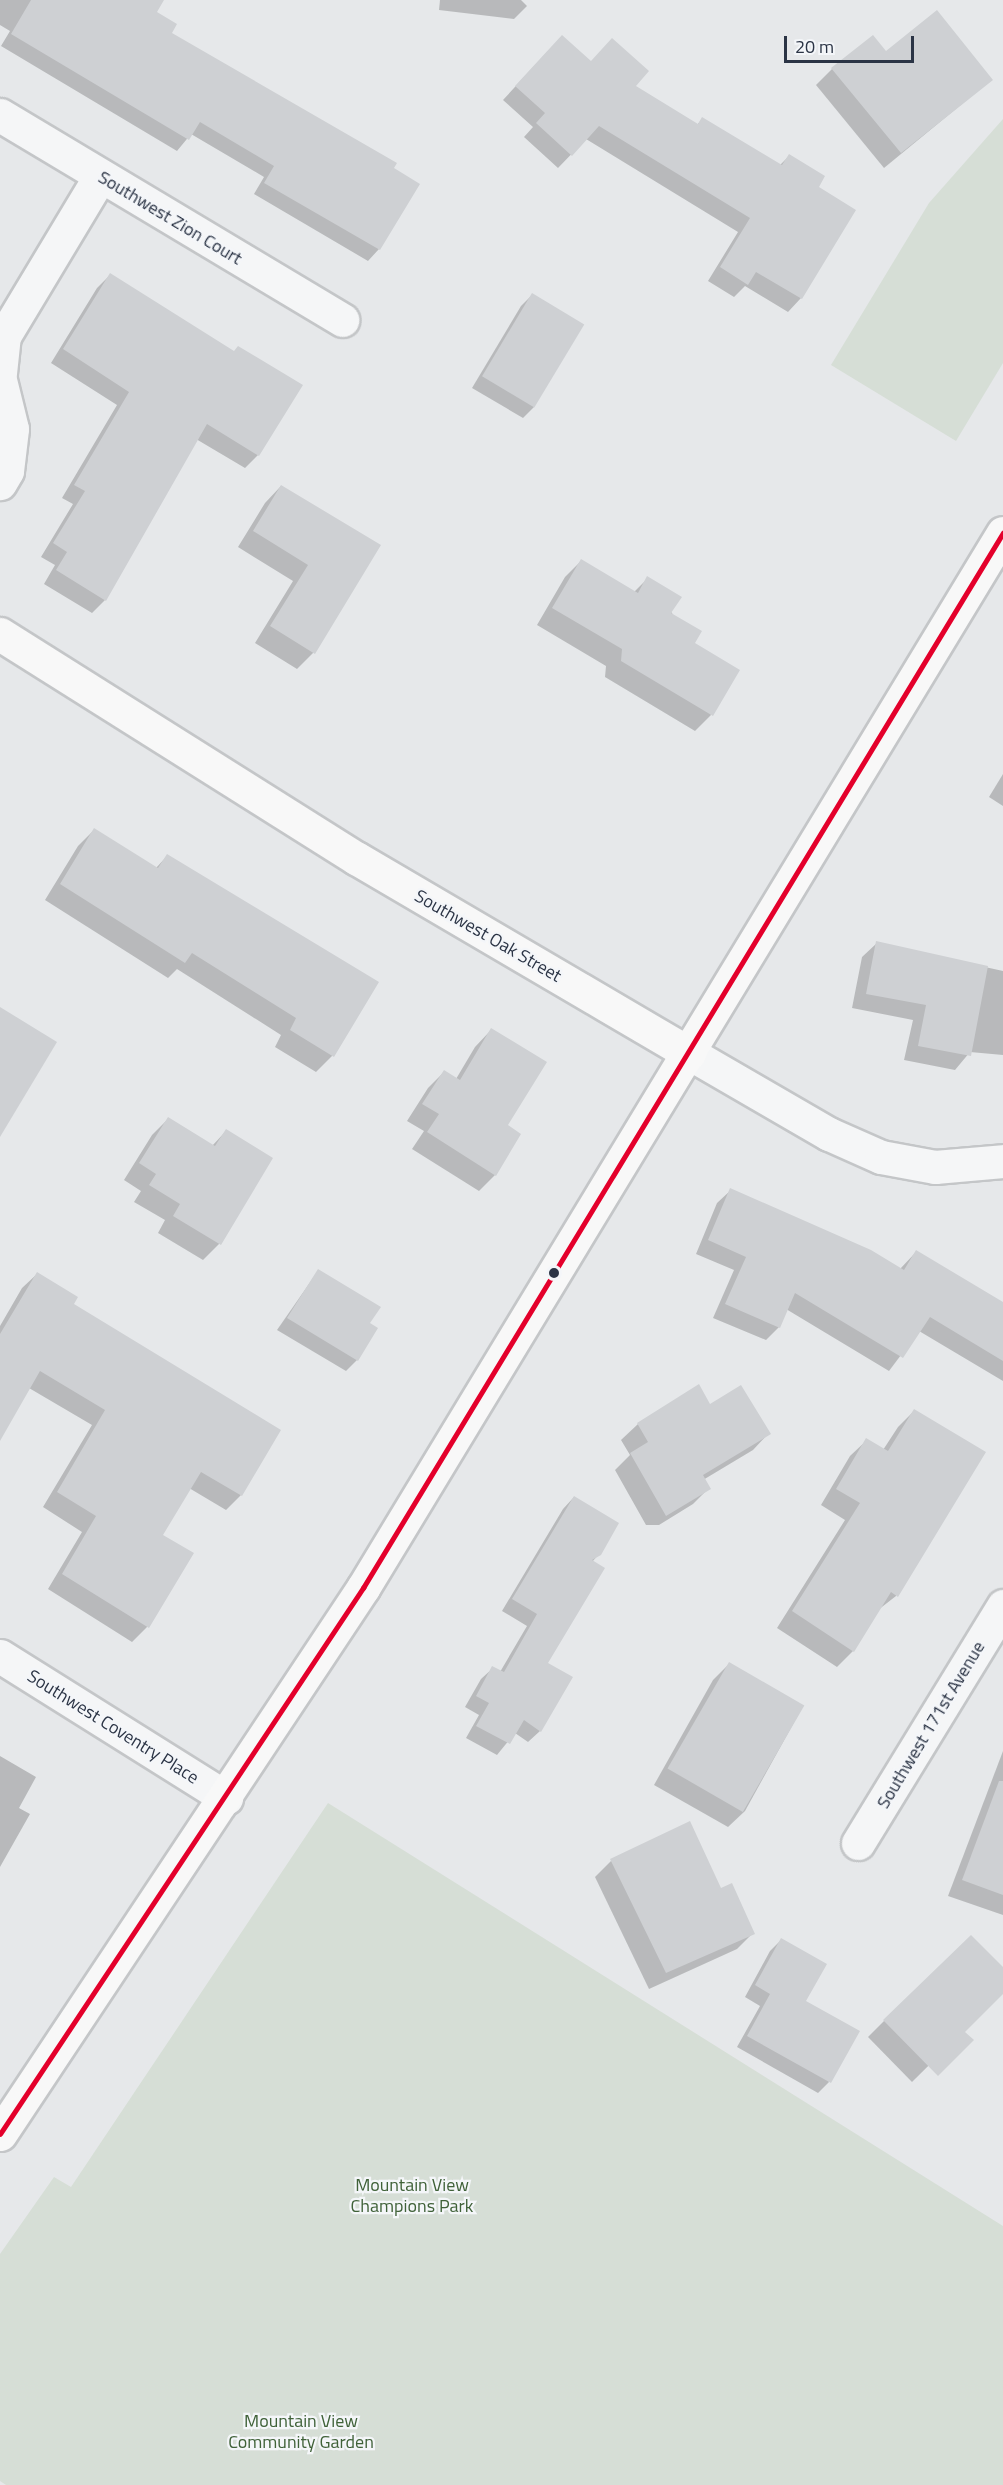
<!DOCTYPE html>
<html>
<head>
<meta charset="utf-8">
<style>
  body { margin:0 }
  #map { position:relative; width:1003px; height:2485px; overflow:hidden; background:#e6e8ea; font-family:"Titillium Web",sans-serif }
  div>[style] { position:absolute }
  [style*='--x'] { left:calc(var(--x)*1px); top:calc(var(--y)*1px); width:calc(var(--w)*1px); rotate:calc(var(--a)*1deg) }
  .green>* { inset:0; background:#d6ded6 }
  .shadow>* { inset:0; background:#0003 }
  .building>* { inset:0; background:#ced0d3; transform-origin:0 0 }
  .roads { filter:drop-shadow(2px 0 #c4c6c8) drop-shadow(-2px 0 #c4c6c8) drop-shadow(0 2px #c4c6c8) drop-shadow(0 -2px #c4c6c8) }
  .street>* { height:33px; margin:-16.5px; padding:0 16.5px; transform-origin:16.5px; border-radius:16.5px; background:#f5f6f7 }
  .secondary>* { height:33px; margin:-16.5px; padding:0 16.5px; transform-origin:16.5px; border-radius:16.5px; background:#f8f8f8 }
  .bus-1>* { height:4.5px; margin:-2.25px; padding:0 2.25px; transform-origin:2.25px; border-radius:2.25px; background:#e4002b }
  .dots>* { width:16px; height:16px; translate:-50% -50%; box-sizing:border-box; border:3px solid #f4f6f9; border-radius:50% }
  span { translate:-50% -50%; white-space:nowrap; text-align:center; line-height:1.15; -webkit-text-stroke:4.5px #f4f6f9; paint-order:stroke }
  .street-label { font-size:18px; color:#2b3445 }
  .park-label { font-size:18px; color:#3f6138 }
  .scale { position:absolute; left:784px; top:36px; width:130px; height:27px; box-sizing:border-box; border:3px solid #2b3445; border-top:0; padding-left:8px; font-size:18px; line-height:21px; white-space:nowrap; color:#2b3445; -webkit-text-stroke:4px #f4f6f9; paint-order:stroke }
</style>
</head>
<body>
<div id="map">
  <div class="green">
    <div style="clip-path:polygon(1003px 119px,1003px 363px,956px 441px,831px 365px,929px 203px)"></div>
    <div style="clip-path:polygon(328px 1803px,1003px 2226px,1003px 2485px,6px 2485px,0 2481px,0 2254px,54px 2177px,71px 2187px)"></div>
  </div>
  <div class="shadow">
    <div style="clip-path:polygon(0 0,133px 0,170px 34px,392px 169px,379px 249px,368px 261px,254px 194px,264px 177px,191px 134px,177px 151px,1px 46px,10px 31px,0 25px)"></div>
    <div style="clip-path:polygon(440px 0,521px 0,527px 6px,514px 19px,439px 10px)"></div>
    <div style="clip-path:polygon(549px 50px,591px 62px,697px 125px,702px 119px,780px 165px,789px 156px,817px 188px,854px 210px,801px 298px,788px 312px,745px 286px,734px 297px,708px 281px,738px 232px,586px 139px,558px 168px,524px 137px,533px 127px,503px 100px)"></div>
    <div style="clip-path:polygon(889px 57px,991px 80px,884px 168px,816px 85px,832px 69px)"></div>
    <div style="clip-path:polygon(110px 275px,258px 455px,245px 468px,196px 439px,105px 600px,92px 613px,44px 584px,55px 565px,41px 557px,73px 504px,62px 498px,117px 405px,51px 363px,97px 288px)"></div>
    <div style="clip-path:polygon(532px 295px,534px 407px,523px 418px,472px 388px,521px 306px)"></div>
    <div style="clip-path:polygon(281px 486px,379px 546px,313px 653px,297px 669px,255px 643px,293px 581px,238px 547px,265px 503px)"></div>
    <div style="clip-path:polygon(581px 561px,634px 592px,648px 578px,693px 644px,711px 715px,695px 731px,605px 677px,606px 666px,537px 625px,565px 577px)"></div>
    <div style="clip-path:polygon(1003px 774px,1003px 806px,989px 797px)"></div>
    <div style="clip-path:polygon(94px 830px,156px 868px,167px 856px,377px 983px,332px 1056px,316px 1072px,275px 1047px,281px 1035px,177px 969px,168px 978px,45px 900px,78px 846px)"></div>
    <div style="clip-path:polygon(877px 943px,1003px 971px,1003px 1055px,970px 1052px,955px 1070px,904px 1060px,913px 1020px,852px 1008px,862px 957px)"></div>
    <div style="clip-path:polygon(491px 1030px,506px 1126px,495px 1175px,479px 1191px,412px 1149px,424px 1131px,407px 1121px,428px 1088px,444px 1072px,456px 1079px,475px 1047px)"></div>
    <div style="clip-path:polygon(168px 1119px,212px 1146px,226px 1131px,271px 1159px,219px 1244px,203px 1260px,158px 1233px,165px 1220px,134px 1202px,141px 1191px,124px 1180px,152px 1135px)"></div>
    <div style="clip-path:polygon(731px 1190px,900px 1269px,916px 1252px,1003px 1304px,1003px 1381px,919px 1331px,889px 1371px,786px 1309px,779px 1327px,766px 1340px,713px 1318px,734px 1270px,696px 1254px,717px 1203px)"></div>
    <div style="clip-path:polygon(318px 1271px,368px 1324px,357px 1360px,346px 1371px,277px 1330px)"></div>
    <div style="clip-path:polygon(37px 1274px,72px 1305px,241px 1495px,226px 1510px,189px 1488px,161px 1536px,147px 1627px,132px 1642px,48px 1589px,82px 1532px,43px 1507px,92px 1425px,0 1371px,0 1326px,22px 1288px)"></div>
    <div style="clip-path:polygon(698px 1386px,710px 1406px,769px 1433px,753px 1450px,703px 1480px,709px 1488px,693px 1504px,659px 1525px,646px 1525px,615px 1470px,630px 1455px,621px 1440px,638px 1424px)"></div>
    <div style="clip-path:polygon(914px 1411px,896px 1596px,878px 1610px,853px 1651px,837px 1667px,777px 1628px,845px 1520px,821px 1505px,850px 1456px,867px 1440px,883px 1450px,898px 1427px)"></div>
    <div style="clip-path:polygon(574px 1497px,599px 1554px,592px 1562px,546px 1664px,540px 1731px,528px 1742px,515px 1733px,497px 1755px,466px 1738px,479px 1715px,465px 1707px,481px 1679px,493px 1668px,500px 1672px,527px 1626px,502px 1611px,563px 1509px)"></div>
    <div style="clip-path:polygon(729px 1664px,803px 1706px,745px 1811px,728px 1827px,654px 1785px,713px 1680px)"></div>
    <div style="clip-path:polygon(1003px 1751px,1003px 1915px,948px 1896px)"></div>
    <div style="clip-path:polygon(0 1756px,36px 1777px,19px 1808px,30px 1814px,0 1867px)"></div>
    <div style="clip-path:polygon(611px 1861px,721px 1890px,753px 1933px,737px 1949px,649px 1989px,595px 1877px)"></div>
    <div style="clip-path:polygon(781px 1940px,829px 2082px,818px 2093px,737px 2047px,760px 2006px,745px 1997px,770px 1951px)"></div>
    <div style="clip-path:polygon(1003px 1969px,1003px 1992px,912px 2082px,868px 2037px,884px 2021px)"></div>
  </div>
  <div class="building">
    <div style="clip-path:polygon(31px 0,164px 0,157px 12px,177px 24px,172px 33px,397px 163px,394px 168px,420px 184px,380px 250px,264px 183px,274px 166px,200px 122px,189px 140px,11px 34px)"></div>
    <div style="clip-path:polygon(937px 10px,993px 80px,901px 153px,831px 68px,873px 35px,886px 51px)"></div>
    <div style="clip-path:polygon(562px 35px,591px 61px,612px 38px,649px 71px,636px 86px,698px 124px,702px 117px,782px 165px,789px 154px,825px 176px,819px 187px,856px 210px,802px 299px,756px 272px,748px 285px,720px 267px,750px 218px,599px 126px,572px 156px,536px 123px,545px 113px,515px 86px)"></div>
    <div style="clip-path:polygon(110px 273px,234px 351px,238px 346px,303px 385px,259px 456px,207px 424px,106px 601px,56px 570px,67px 552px,53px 543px,85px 491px,74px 485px,129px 392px,63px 349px)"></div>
    <div style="left:532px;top:293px;width:61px;height:97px;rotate:31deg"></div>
    <div style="clip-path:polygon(281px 485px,381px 545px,315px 654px,270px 626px,308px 565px,253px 531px)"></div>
    <div style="clip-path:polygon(581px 559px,638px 593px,647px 576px,682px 597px,671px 613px,702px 631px,695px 643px,740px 670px,713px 716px,621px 661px,622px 649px,552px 608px)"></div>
    <div style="clip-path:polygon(94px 828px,158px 868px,167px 854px,379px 982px,334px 1057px,290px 1030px,296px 1018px,192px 953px,185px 963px,60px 884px)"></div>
    <div style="clip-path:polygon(876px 941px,988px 966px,971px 1056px,918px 1046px,926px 1005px,866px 994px)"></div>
    <div style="clip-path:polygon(0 1007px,57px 1042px,0 1137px)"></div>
    <div style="clip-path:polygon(491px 1028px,547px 1062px,508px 1125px,521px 1134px,496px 1176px,427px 1132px,439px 1114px,422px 1104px,444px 1070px,460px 1080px)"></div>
    <div style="clip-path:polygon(168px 1117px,215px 1146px,226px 1129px,273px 1158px,221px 1245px,173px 1216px,180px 1204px,149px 1185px,156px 1174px,139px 1163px)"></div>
    <div style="clip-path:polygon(730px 1188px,871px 1250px,904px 1270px,916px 1250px,1003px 1302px,1003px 1361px,930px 1317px,903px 1358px,795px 1293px,780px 1328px,725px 1304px,746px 1257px,708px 1240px)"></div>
    <div style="clip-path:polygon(318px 1269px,381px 1307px,370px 1323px,378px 1328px,358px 1361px,287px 1318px)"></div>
    <div style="clip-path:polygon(37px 1272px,78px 1297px,74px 1304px,281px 1430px,242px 1496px,201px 1472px,163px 1535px,194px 1553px,149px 1628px,62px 1574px,96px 1516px,57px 1492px,105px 1410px,40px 1371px,0 1441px,0 1334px)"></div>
    <div style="clip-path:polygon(699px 1384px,710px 1404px,741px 1385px,771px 1434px,703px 1475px,711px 1489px,666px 1516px,630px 1453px,648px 1442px,637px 1423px)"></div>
    <div style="clip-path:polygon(914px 1409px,986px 1452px,898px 1597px,891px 1592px,854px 1652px,792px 1611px,860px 1503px,836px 1489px,866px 1438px,888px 1451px)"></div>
    <div style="clip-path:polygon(574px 1496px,619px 1523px,601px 1555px,592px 1560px,605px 1568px,548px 1663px,573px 1677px,541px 1732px,524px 1720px,510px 1744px,476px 1726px,489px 1703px,476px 1696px,492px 1666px,504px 1672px,537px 1614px,512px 1599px)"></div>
    <div style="left:729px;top:1662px;width:87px;height:123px;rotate:30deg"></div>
    <div style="clip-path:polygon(999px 1781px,1003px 1781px,1003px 1895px,962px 1880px)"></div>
    <div style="clip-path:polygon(690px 1821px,721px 1888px,732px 1883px,755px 1934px,666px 1973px,610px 1859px)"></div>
    <div style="clip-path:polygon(971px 1935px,1003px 1967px,1003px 1994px,965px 2032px,974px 2040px,938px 2076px,883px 2020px)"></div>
    <div style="clip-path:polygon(781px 1938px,827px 1964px,806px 2001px,860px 2031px,831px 2083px,747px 2036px,770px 1994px,755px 1985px)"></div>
  </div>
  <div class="roads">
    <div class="street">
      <div style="--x:0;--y:115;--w:399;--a:30.9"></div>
      <div style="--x:0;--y:373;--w:37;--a:-84"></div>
      <div style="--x:4;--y:336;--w:187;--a:-59"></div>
      <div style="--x:0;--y:380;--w:50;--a:76.2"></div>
      <div style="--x:12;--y:429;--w:42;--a:96.8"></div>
      <div style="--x:7;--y:471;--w:14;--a:120"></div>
      <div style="--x:689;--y:1053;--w:162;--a:30.1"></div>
      <div style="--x:829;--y:1134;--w:57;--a:23.9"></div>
      <div style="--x:881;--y:1157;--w:55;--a:10.5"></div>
      <div style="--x:935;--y:1167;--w:68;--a:-5"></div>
      <div style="--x:0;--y:1656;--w:267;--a:32.1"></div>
      <div style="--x:858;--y:1843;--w:278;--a:-58.5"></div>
    </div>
    <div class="secondary">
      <div style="--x:0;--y:634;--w:421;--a:32.2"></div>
      <div style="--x:356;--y:858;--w:386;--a:30.4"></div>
      <div style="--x:0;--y:2134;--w:656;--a:-56.38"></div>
      <div style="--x:363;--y:1588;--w:1234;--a:-58.76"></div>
    </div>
  </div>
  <div class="bus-1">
    <div style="--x:0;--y:2134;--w:656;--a:-56.38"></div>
    <div style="--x:363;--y:1588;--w:1234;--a:-58.76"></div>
  </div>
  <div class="dots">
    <div style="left:554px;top:1273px;background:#2b3445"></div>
  </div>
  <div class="street-label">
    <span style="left:170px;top:218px;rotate:31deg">Southwest Zion Court</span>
    <span style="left:488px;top:936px;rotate:30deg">Southwest Oak Street</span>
    <span style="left:931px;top:1725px;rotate:-59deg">Southwest 171st Avenue</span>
    <span style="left:113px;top:1727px;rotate:32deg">Southwest Coventry Place</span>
  </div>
  <div class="park-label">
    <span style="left:412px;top:2196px">Mountain View<br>Champions Park</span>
    <span style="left:301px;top:2432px">Mountain View<br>Community Garden</span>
  </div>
  <div class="scale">20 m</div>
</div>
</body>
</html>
